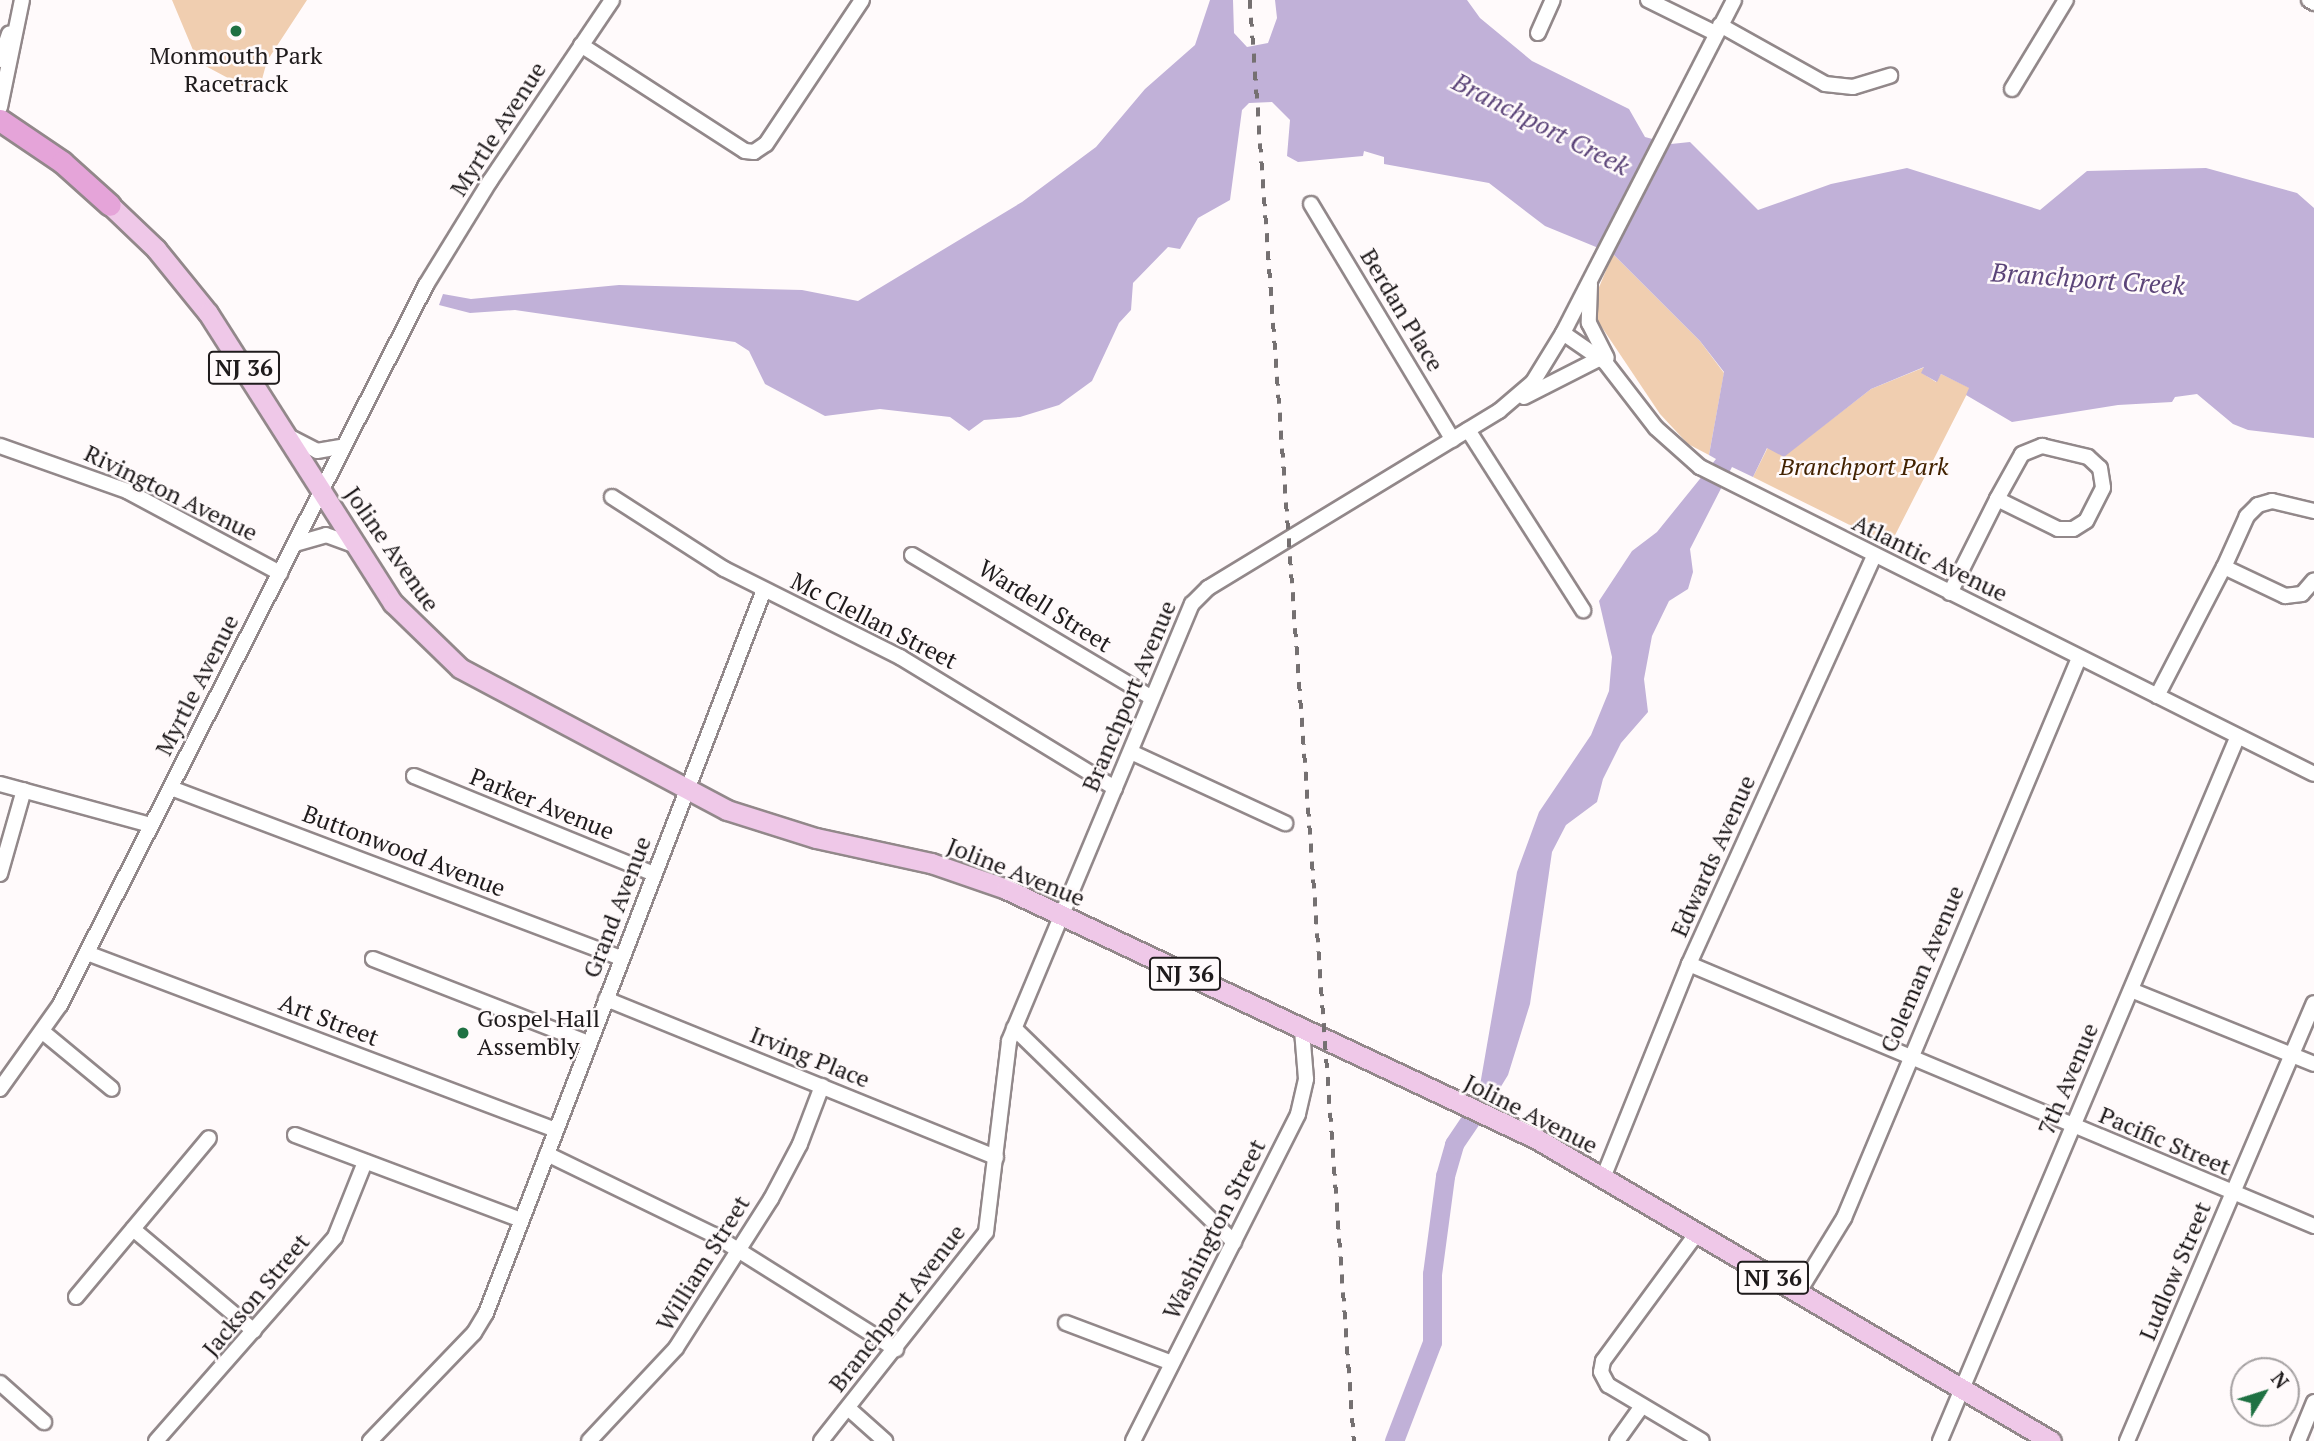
<!DOCTYPE html>
<html>
<head>
<meta charset="utf-8">
<style>
  body { margin:0 }
  #map { position:relative; width:2314px; height:1441px; overflow:hidden; background:#fffafb; font-family:"PT Serif",serif }
  div>[style] { position:absolute }
  [style*='--x'] { left:calc(var(--x)*1px); top:calc(var(--y)*1px); width:calc(var(--w)*1px); rotate:calc(var(--a)*1deg) }
  .green>* { inset:0; background:#f0ceb0 }
  .water>* { inset:0; background:#c1b1d8 }
  .river>* { height:19px; margin:-9.5px; padding:0 9.5px; transform-origin:9.5px; border-radius:9.5px; background:#c1b1d8 }
  .roads { filter:drop-shadow(2px 0 #92888a) drop-shadow(-2px 0 #92888a) drop-shadow(0 2px #92888a) drop-shadow(0 -2px #92888a) }
  .minor>* { height:14px; margin:-7px; padding:0 7px; transform-origin:7px; border-radius:7px; background:#fff }
  .major>* { height:19px; margin:-9.5px; padding:0 9.5px; transform-origin:9.5px; border-radius:9.5px; background:#efc8e8 }
  .highway>* { height:21px; margin:-10.5px; padding:0 10.5px; transform-origin:10.5px; border-radius:10.5px; background:#e5a4d9 }
  .rail>* { height:3.5px; margin-top:-1.75px; transform-origin:0; background:repeating-linear-gradient(90deg,#757071 0 9px,transparent 0 18px) }
  .dots>* { width:19px; height:19px; translate:-50% -50%; box-sizing:border-box; border:4px solid #fffafb; border-radius:50% }
  span { translate:-50% -50%; white-space:nowrap; text-align:center; line-height:1.15; -webkit-text-stroke:5px #fffafb; paint-order:stroke }
  .shield-label span { padding:2px 5px; background:#fffafb; border:2px solid; border-radius:5px; -webkit-text-stroke-width:0 }
  .shield-label { font-size:23px; color:#1f1b1c; font-weight:700 }
  .poi-label { font-size:24px; color:#1f1b1c }
  .left { translate:0 -50%; text-align:left }
  .street-label { font-size:24px; color:#1f1b1c }
  .park-label { font-size:24px; color:#422200; font-style:italic }
  .water-label { font-size:26px; color:#5c4579; font-style:italic }
  .north { position:absolute; left:2230px; top:1357px; width:70px; height:70px; box-sizing:border-box; background:#fffafb; border:2px solid #a5a1a2; border-radius:50%; rotate:52deg; font-size:19px; font-weight:700; line-height:28px; text-align:center; color:#1f1b1c }
  .north::after { content:''; display:block; margin:auto; width:24px; height:32px; background:#1f7143; clip-path:polygon(50% 0,100% 100%,50% 72%,0 100%) }
</style>
</head>
<body>
<div id="map">
  <div class="green">
    <div style="clip-path:polygon(172px 0,307px 0,267px 61px,258px 94px,198px 62px)"></div>
    <div style="clip-path:polygon(1613px 254px,1700px 341px,1724px 373px,1709px 455px,1688px 444px,1660px 414px,1597px 320px,1597px 292px)"></div>
    <div style="clip-path:polygon(1925px 367px,1922px 373px,1936px 382px,1941px 374px,1970px 388px,1890px 545px,1753px 477px,1768px 447px,1784px 456px,1871px 389px)"></div>
  </div>
  <div class="water">
    <div style="clip-path:polygon(1210px 0,1233px 0,1234px 33px,1247px 47px,1268px 43px,1277px 18px,1275px 0,1467px 0,1480px 18px,1532px 61px,1629px 109px,1645px 137px,1671px 144px,1690px 142px,1758px 210px,1831px 184px,1907px 168px,2040px 210px,2087px 171px,2206px 168px,2297px 193px,2314px 208px,2314px 438px,2248px 430px,2233px 424px,2197px 394px,2175px 397px,2172px 402px,2118px 405px,2012px 422px,1966px 395px,1969px 388px,1941px 374px,1937px 382px,1921px 373px,1924px 367px,1871px 389px,1784px 457px,1767px 448px,1753px 477px,1732px 467px,1690px 549px,1693px 572px,1688px 589px,1669px 601px,1652px 636px,1644px 679px,1648px 712px,1621px 743px,1603px 779px,1597px 802px,1566px 825px,1552px 852px,1530px 1004px,1508px 1075px,1494px 1098px,1479px 1091px,1517px 872px,1539px 812px,1591px 735px,1609px 691px,1612px 657px,1599px 601px,1632px 551px,1657px 532px,1716px 459px,1709px 455px,1724px 372px,1700px 341px,1613px 254px,1545px 226px,1489px 183px,1384px 164px,1384px 157px,1364px 151px,1363px 156px,1298px 162px,1287px 156px,1290px 120px,1272px 102px,1249px 103px,1242px 110px,1230px 200px,1198px 218px,1180px 249px,1168px 247px,1133px 283px,1131px 310px,1119px 323px,1092px 381px,1059px 405px,1020px 417px,984px 420px,969px 431px,950px 417px,880px 409px,825px 416px,765px 384px,749px 351px,735px 342px,515px 310px,470px 313px,439px 305px,443px 294px,471px 299px,619px 285px,802px 290px,858px 301px,1022px 202px,1096px 147px,1145px 89px,1195px 45px)"></div>
  </div>
  <div class="river">
    <div style="--x:1394;--y:1441;--w:106;--a:-69"></div>
    <div style="--x:1432;--y:1342;--w:68;--a:-90"></div>
    <div style="--x:1432;--y:1274;--w:99;--a:-82.4"></div>
    <div style="--x:1445;--y:1176;--w:33;--a:-74"></div>
    <div style="--x:1454;--y:1144;--w:59;--a:-56"></div>
  </div>
  <div class="roads">
    <div class="minor">
      <div style="--x:1648;--y:0;--w:75;--a:26.2"></div>
      <div style="--x:2309;--y:0;--w:6;--a:31"></div>
      <div style="--x:1720;--y:25;--w:120;--a:29.3"></div>
      <div style="--x:1825;--y:84;--w:28;--a:6"></div>
      <div style="--x:1853;--y:87;--w:39;--a:-17"></div>
      <div style="--x:1538;--y:33;--w:36;--a:-66"></div>
      <div style="--x:581;--y:45;--w:195;--a:32.9"></div>
      <div style="--x:745;--y:151;--w:9;--a:6"></div>
      <div style="--x:754;--y:152;--w:14;--a:-34"></div>
      <div style="--x:766;--y:144;--w:173;--a:-56.3"></div>
      <div style="--x:0;--y:60;--w:28;--a:-71"></div>
      <div style="--x:2012;--y:89;--w:104;--a:-58.8"></div>
      <div style="--x:0;--y:107;--w:109;--a:-78.4"></div>
      <div style="--x:1311;--y:204;--w:275;--a:59"></div>
      <div style="--x:1590;--y:285;--w:38;--a:92"></div>
      <div style="--x:1589;--y:323;--w:39;--a:63"></div>
      <div style="--x:1563;--y:333;--w:51;--a:34.6"></div>
      <div style="--x:1605;--y:362;--w:83;--a:52.3"></div>
      <div style="--x:1656;--y:428;--w:59;--a:41.6"></div>
      <div style="--x:1700;--y:467;--w:686;--a:26.57"></div>
      <div style="--x:1524;--y:397;--w:86;--a:-26.9"></div>
      <div style="--x:1468;--y:430;--w:214;--a:57.4"></div>
      <div style="--x:290;--y:437;--w:30;--a:27"></div>
      <div style="--x:317;--y:451;--w:27;--a:-10"></div>
      <div style="--x:0;--y:446;--w:135;--a:19.5"></div>
      <div style="--x:127;--y:491;--w:174;--a:28.2"></div>
      <div style="--x:2042;--y:446;--w:47;--a:13.4"></div>
      <div style="--x:2088;--y:457;--w:16;--a:43"></div>
      <div style="--x:2100;--y:468;--w:20;--a:81"></div>
      <div style="--x:2103;--y:488;--w:37;--a:117"></div>
      <div style="--x:2086;--y:521;--w:15;--a:148"></div>
      <div style="--x:2073;--y:529;--w:15;--a:180"></div>
      <div style="--x:2058;--y:529;--w:68;--a:-153.8"></div>
      <div style="--x:1997;--y:499;--w:51;--a:-60.9"></div>
      <div style="--x:2022;--y:454;--w:22;--a:-22"></div>
      <div style="--x:612;--y:497;--w:133;--a:32.7"></div>
      <div style="--x:724;--y:569;--w:197;--a:26.6"></div>
      <div style="--x:900;--y:657;--w:252;--a:31.4"></div>
      <div style="--x:2314;--y:511;--w:43;--a:-166.6"></div>
      <div style="--x:2272;--y:501;--w:15;--a:164"></div>
      <div style="--x:2258;--y:505;--w:16;--a:135"></div>
      <div style="--x:2247;--y:516;--w:56;--a:114.3"></div>
      <div style="--x:2224;--y:567;--w:68;--a:25.4"></div>
      <div style="--x:2285;--y:596;--w:17;--a:-7"></div>
      <div style="--x:2302;--y:594;--w:18;--a:-49"></div>
      <div style="--x:295;--y:544;--w:32;--a:-16"></div>
      <div style="--x:326;--y:535;--w:32;--a:20"></div>
      <div style="--x:912;--y:555;--w:279;--a:30.8"></div>
      <div style="--x:1950;--y:593;--w:105;--a:-63.4"></div>
      <div style="--x:2157;--y:696;--w:145;--a:-62.6"></div>
      <div style="--x:1131;--y:752;--w:170;--a:24.8"></div>
      <div style="--x:414;--y:776;--w:259;--a:22.2"></div>
      <div style="--x:0;--y:784;--w:156;--a:15.2"></div>
      <div style="--x:171;--y:788;--w:481;--a:20.7"></div>
      <div style="--x:0;--y:874;--w:87;--a:-74.1"></div>
      <div style="--x:87;--y:953;--w:501;--a:20.68"></div>
      <div style="--x:373;--y:959;--w:232;--a:21.3"></div>
      <div style="--x:1689;--y:964;--w:678;--a:22.74"></div>
      <div style="--x:2131;--y:990;--w:197;--a:22"></div>
      <div style="--x:606;--y:999;--w:421;--a:22.1"></div>
      <div style="--x:1014;--y:1028;--w:307;--a:44.2"></div>
      <div style="--x:43;--y:1032;--w:89;--a:39.6"></div>
      <div style="--x:0;--y:1089;--w:103;--a:-54.5"></div>
      <div style="--x:60;--y:1005;--w:808;--a:-63.05"></div>
      <div style="--x:426;--y:285;--w:122;--a:-58.4"></div>
      <div style="--x:490;--y:181;--w:218;--a:-56"></div>
      <div style="--x:295;--y:1135;--w:241;--a:20.6"></div>
      <div style="--x:547;--y:1154;--w:186;--a:25.9"></div>
      <div style="--x:714;--y:1235;--w:215;--a:32.1"></div>
      <div style="--x:1603;--y:1178;--w:231;--a:-68.1"></div>
      <div style="--x:1689;--y:964;--w:448;--a:-65.6"></div>
      <div style="--x:133;--y:1229;--w:158;--a:40.1"></div>
      <div style="--x:1697;--y:1233;--w:159;--a:126.3"></div>
      <div style="--x:1603;--y:1361;--w:11;--a:100"></div>
      <div style="--x:1601;--y:1372;--w:15;--a:62"></div>
      <div style="--x:1608;--y:1385;--w:109;--a:30.8"></div>
      <div style="--x:1798;--y:1293;--w:88;--a:-58.5"></div>
      <div style="--x:1844;--y:1218;--w:607;--a:-67.23"></div>
      <div style="--x:76;--y:1297;--w:207;--a:-50.1"></div>
      <div style="--x:1066;--y:1323;--w:113;--a:20.7"></div>
      <div style="--x:0;--y:1383;--w:59;--a:41.6"></div>
      <div style="--x:848;--y:1408;--w:50;--a:41.7"></div>
      <div style="--x:156;--y:1441;--w:271;--a:-48.7"></div>
      <div style="--x:335;--y:1237;--w:81;--a:-68.2"></div>
      <div style="--x:370;--y:1441;--w:150;--a:-46.1"></div>
      <div style="--x:474;--y:1333;--w:23;--a:-59"></div>
      <div style="--x:486;--y:1313;--w:775;--a:-68.97"></div>
      <div style="--x:589;--y:1441;--w:127;--a:-46.9"></div>
      <div style="--x:676;--y:1348;--w:177;--a:-57.5"></div>
      <div style="--x:771;--y:1199;--w:62;--a:-62.2"></div>
      <div style="--x:800;--y:1144;--w:62;--a:-69.2"></div>
      <div style="--x:821;--y:1441;--w:266;--a:-51.7"></div>
      <div style="--x:986;--y:1232;--w:192;--a:-83.1"></div>
      <div style="--x:1009;--y:1041;--w:474;--a:-67.3"></div>
      <div style="--x:1192;--y:604;--w:23;--a:-45"></div>
      <div style="--x:1208;--y:588;--w:341;--a:-31.3"></div>
      <div style="--x:1499;--y:411;--w:45;--a:-40.5"></div>
      <div style="--x:1533;--y:382;--w:57;--a:-58.5"></div>
      <div style="--x:1563;--y:333;--w:374;--a:-62.8"></div>
      <div style="--x:1133;--y:1441;--w:366;--a:-63.2"></div>
      <div style="--x:1298;--y:1114;--w:36;--a:-77"></div>
      <div style="--x:1306;--y:1079;--w:49;--a:-94.7"></div>
      <div style="--x:1617;--y:1441;--w:43;--a:-54.5"></div>
      <div style="--x:1940;--y:1441;--w:765;--a:-67.09"></div>
      <div style="--x:2127;--y:1441;--w:476;--a:-66.9"></div>
      <div style="--x:2298;--y:1441;--w:42;--a:-67.7"></div>
    </div>
    <div class="major">
      <div style="--x:110;--y:205;--w:64;--a:43.7"></div>
      <div style="--x:156;--y:249;--w:82;--a:50.9"></div>
      <div style="--x:208;--y:313;--w:344;--a:57.5"></div>
      <div style="--x:393;--y:603;--w:93;--a:44.1"></div>
      <div style="--x:460;--y:668;--w:302;--a:28"></div>
      <div style="--x:727;--y:810;--w:93;--a:17.5"></div>
      <div style="--x:816;--y:838;--w:118;--a:12.3"></div>
      <div style="--x:931;--y:863;--w:79;--a:19.1"></div>
      <div style="--x:1006;--y:889;--w:587;--a:25.21"></div>
      <div style="--x:1537;--y:1139;--w:596;--a:30.44"></div>
    </div>
    <div class="highway">
      <div style="--x:0;--y:120;--w:75;--a:34.1"></div>
      <div style="--x:62;--y:162;--w:64;--a:41.9"></div>
    </div>
  </div>
  <div class="rail">
    <div style="--x:1250;--y:0;--w:1445;--a:85.87"></div>
  </div>
  <div class="dots">
    <div style="left:236px;top:31px;background:#1f7143"></div>
    <div style="left:463px;top:1033px;background:#1f7143"></div>
  </div>
  <div class="shield-label">
    <span style="left:244px;top:368px">NJ 36</span>
    <span style="left:1185px;top:974px">NJ 36</span>
    <span style="left:1773px;top:1278px">NJ 36</span>
  </div>
  <div class="poi-label">
    <span style="left:236px;top:70px">Monmouth Park<br>Racetrack</span>
    <span class="left" style="left:477px;top:1033px">Gospel Hall<br>Assembly</span>
  </div>
  <div class="street-label">
    <span style="left:498px;top:129px;rotate:-57deg">Myrtle Avenue</span>
    <span style="left:1402px;top:310px;rotate:59deg">Berdan Place</span>
    <span style="left:171px;top:493px;rotate:26deg">Rivington Avenue</span>
    <span style="left:392px;top:549px;rotate:55deg">Joline Avenue</span>
    <span style="left:1930px;top:558px;rotate:26deg">Atlantic Avenue</span>
    <span style="left:1045px;top:606px;rotate:32deg">Wardell Street</span>
    <span style="left:874px;top:621px;rotate:27deg">Mc Clellan Street</span>
    <span style="left:197px;top:685px;rotate:-63deg">Myrtle Avenue</span>
    <span style="left:1129px;top:696px;rotate:-67deg">Branchport Avenue</span>
    <span style="left:542px;top:804px;rotate:22deg">Parker Avenue</span>
    <span style="left:404px;top:851px;rotate:21deg">Buttonwood Avenue</span>
    <span style="left:1713px;top:856px;rotate:-66deg">Edwards Avenue</span>
    <span style="left:1016px;top:872px;rotate:22deg">Joline Avenue</span>
    <span style="left:617px;top:907px;rotate:-69deg">Grand Avenue</span>
    <span style="left:1922px;top:969px;rotate:-67deg">Coleman Avenue</span>
    <span style="left:329px;top:1020px;rotate:21deg">Art Street</span>
    <span style="left:810px;top:1057px;rotate:22deg">Irving Place</span>
    <span style="left:2068px;top:1079px;rotate:-67deg">7th Avenue</span>
    <span style="left:1531px;top:1114px;rotate:27deg">Joline Avenue</span>
    <span style="left:2165px;top:1141px;rotate:23deg">Pacific Street</span>
    <span style="left:1214px;top:1229px;rotate:-63deg">Washington Street</span>
    <span style="left:703px;top:1263px;rotate:-58deg">William Street</span>
    <span style="left:2175px;top:1271px;rotate:-67deg">Ludlow Street</span>
    <span style="left:256px;top:1295px;rotate:-50deg">Jackson Street</span>
    <span style="left:897px;top:1308px;rotate:-52deg">Branchport Avenue</span>
  </div>
  <div class="park-label">
    <span style="left:1864px;top:467px">Branchport Park</span>
  </div>
  <div class="water-label">
    <span style="left:1541px;top:124px;rotate:27deg">Branchport Creek</span>
    <span style="left:2088px;top:279px;rotate:4deg">Branchport Creek</span>
  </div>
  <div class="north">N</div>
</div>
</body>
</html>
